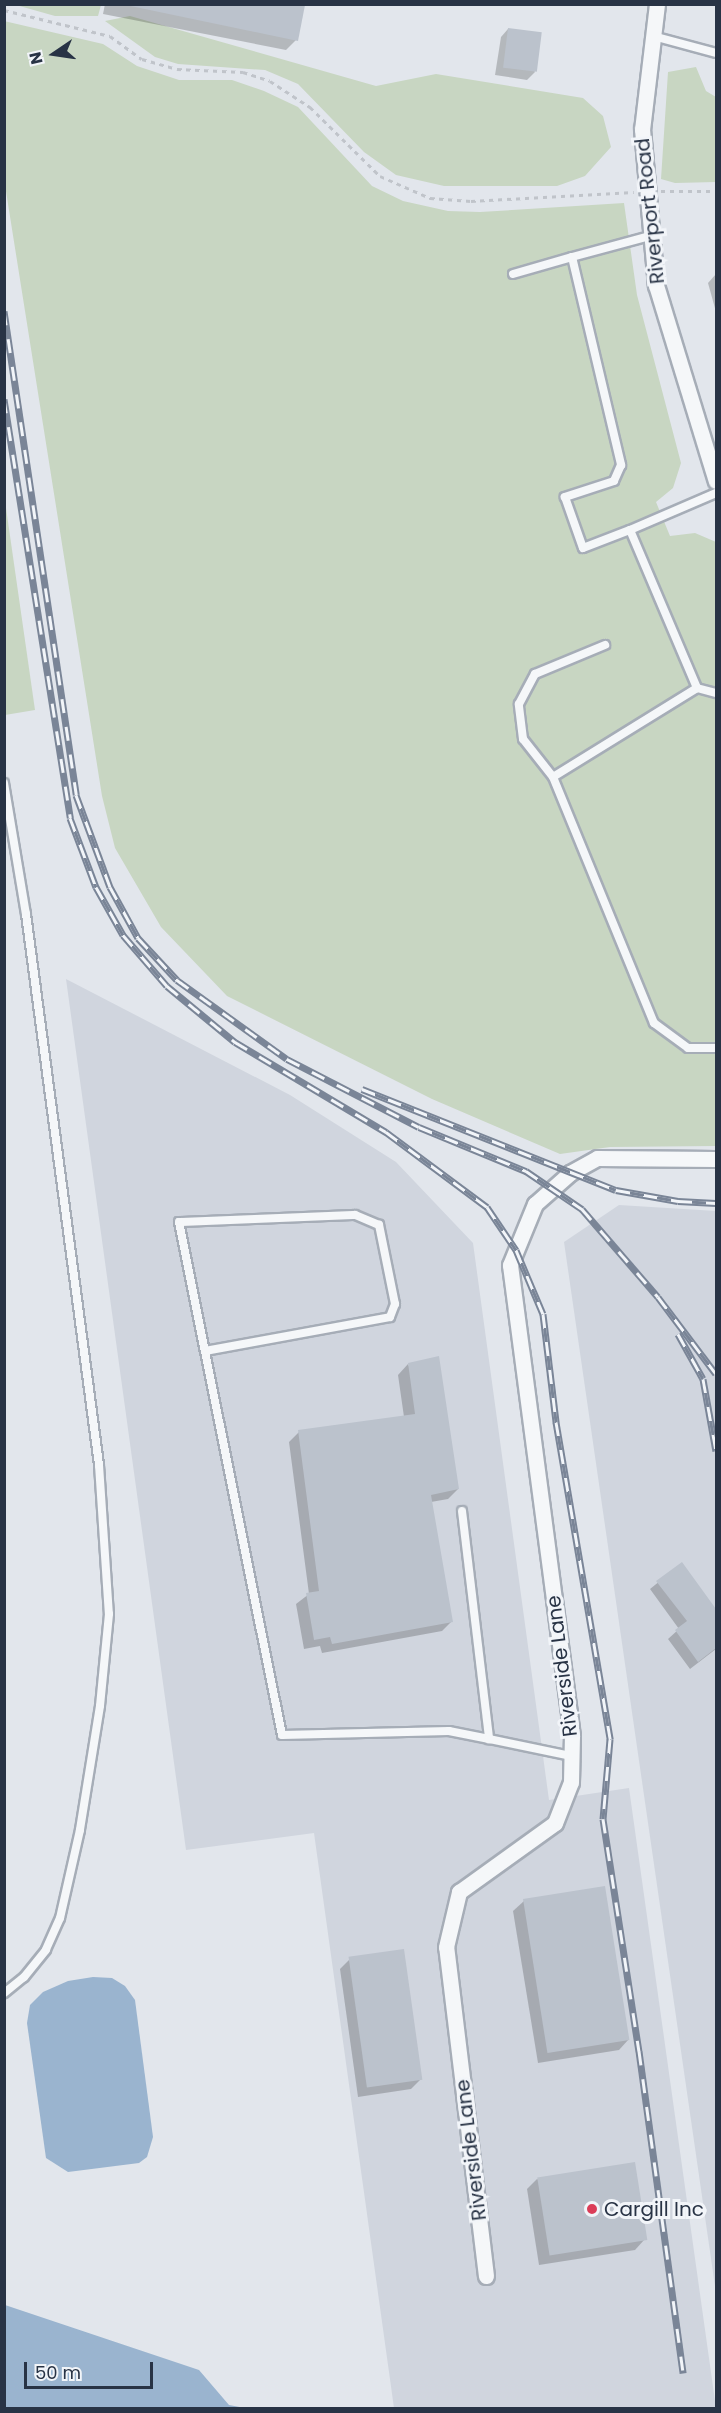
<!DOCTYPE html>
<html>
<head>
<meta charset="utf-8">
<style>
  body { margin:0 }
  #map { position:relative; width:721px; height:2413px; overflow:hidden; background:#e2e6ec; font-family:Poppins,sans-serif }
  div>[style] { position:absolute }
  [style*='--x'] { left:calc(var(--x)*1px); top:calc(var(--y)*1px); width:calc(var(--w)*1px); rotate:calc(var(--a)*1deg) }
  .built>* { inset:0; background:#d0d5de }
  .green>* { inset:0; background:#c8d6c2 }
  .water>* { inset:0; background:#9ab4cf }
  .shadow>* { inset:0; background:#0003 }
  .building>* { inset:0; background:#bbc2cc; transform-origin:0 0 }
  .path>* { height:3px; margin-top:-1.5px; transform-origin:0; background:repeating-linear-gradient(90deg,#c0c4ca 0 4.5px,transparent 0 9px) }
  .roads { filter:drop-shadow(2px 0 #a6adb7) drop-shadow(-2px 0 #a6adb7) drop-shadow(0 2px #a6adb7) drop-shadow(0 -2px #a6adb7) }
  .service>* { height:8px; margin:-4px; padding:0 4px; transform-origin:4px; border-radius:4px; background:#f5f7f9 }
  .minor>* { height:15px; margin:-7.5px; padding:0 7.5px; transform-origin:7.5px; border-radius:7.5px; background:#f5f7f9 }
  .rail>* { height:7px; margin-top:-3.5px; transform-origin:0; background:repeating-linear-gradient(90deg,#f2f5f9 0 14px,#7a8597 0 28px); box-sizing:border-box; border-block:2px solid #7a8597 }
  .dots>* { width:16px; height:16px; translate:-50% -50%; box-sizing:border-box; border:3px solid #f2f5f9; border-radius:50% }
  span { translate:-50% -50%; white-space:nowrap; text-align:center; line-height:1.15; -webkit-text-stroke:6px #f2f5f9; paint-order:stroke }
  .street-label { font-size:20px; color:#283345 }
  .poi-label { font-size:20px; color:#283345 }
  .left { translate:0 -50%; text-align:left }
  .frame { position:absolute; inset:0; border:6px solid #283345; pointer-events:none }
  .north { position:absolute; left:24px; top:24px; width:60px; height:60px; -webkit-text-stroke:4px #f2f5f9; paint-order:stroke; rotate:257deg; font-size:16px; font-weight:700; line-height:24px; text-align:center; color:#283345 }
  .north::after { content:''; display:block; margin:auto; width:21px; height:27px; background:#283345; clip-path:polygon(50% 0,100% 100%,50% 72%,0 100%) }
  .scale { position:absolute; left:24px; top:2362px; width:129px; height:27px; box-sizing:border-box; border:3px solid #283345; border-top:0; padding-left:8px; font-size:18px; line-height:21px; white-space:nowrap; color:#283345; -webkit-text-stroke:4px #f2f5f9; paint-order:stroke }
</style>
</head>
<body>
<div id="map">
  <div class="built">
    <div style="clip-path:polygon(66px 979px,290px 1095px,396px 1162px,473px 1243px,549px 1800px,629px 1788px,716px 2408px,394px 2408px,314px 1833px,186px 1850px)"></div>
    <div style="clip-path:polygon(619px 1205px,716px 1211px,716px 2293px,564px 1242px)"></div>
  </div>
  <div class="green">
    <div style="clip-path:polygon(16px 5px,101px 5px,98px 16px,55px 16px)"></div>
    <div style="clip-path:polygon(130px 16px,376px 86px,436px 74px,583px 98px,603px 116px,611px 147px,585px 176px,557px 186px,444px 186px,396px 175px,364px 152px,298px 84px,265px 70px,178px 64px,155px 57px,105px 21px)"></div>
    <div style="clip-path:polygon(4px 21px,103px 44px,137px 66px,179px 80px,232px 80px,264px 91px,298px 107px,372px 186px,403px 201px,448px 211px,480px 212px,624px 203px,637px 295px,681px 463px,673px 488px,656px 502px,670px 536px,695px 533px,716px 542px,716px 1146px,610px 1147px,560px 1154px,432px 1099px,227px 996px,161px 927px,115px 848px,102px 796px,5px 185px)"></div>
    <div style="clip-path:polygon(696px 67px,706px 91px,716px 97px,716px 182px,675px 183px,661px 179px,668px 72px)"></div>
    <div style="clip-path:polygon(4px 494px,35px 710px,5px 715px,4px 715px)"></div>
  </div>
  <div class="water">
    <div style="clip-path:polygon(93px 1977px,112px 1978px,125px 1986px,135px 2000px,153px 2137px,147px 2157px,139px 2163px,68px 2172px,46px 2158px,27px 2023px,30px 2005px,43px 1992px,68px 1981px)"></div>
    <div style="clip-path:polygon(5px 2305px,199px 2370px,229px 2405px,245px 2408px,5px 2408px)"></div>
  </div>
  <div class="shadow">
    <div style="clip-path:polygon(105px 4px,294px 4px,296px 40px,286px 50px,103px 14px)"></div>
    <div style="clip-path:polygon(508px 29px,535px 72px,527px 80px,495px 75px,501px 37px)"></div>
    <div style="clip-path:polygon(716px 274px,716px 312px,708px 283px)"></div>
    <div style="clip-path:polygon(408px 1364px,458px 1489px,448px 1499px,431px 1502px,452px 1621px,442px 1631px,322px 1653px,320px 1646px,304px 1649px,296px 1604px,309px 1594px,289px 1442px,299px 1432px,404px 1417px,398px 1375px)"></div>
    <div style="clip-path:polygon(681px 1564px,716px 1611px,716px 1649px,690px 1669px,668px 1639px,679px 1629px,650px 1589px)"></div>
    <div style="clip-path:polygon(524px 1901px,629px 2039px,619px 2050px,538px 2063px,513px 1911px)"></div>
    <div style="clip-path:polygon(350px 1959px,421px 2079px,411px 2089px,358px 2097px,340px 1969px)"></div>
    <div style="clip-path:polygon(537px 2179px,645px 2239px,635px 2250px,539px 2265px,527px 2189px)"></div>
  </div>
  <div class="building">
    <div style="clip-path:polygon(121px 4px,302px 4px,305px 5px,298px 41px)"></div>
    <div style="left:508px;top:28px;width:34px;height:40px;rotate:7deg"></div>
    <div style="clip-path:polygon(439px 1356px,459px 1489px,431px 1495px,453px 1622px,332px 1644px,330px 1637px,314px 1640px,306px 1593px,319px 1591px,298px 1430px,415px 1414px,408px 1363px)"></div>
    <div style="clip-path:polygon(682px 1562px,716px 1609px,716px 1648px,698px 1662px,675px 1630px,687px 1621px,656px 1581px)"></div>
    <div style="left:605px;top:1886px;width:156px;height:83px;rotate:81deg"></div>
    <div style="left:404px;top:1949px;width:132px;height:56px;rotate:82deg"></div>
    <div style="left:635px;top:2162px;width:79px;height:99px;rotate:81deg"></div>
  </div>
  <div class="path">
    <div style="--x:4;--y:10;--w:109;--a:13.8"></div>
    <div style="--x:110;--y:36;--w:39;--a:36"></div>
    <div style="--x:142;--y:59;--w:36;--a:16"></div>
    <div style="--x:177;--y:69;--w:66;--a:2.6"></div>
    <div style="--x:243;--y:72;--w:28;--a:18"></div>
    <div style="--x:270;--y:81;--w:48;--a:33"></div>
    <div style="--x:310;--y:107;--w:98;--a:44.6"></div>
    <div style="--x:380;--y:176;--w:55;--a:23.7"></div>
    <div style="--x:430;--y:198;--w:41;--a:4.2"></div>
    <div style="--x:471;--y:201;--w:163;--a:-3.2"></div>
    <div style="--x:661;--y:191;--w:55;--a:0"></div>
  </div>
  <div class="roads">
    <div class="service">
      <div style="--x:653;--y:36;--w:65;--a:15.1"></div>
      <div style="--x:572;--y:257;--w:81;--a:-15.1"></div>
      <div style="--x:513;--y:274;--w:61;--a:-16.1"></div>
      <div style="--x:572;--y:257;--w:214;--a:76.7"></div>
      <div style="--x:621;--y:465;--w:17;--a:114"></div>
      <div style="--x:614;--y:481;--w:52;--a:161.9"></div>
      <div style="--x:565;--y:497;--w:54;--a:70.6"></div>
      <div style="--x:583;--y:548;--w:50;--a:-21"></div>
      <div style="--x:716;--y:493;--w:94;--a:156.7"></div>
      <div style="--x:630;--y:530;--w:172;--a:67"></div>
      <div style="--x:697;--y:688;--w:169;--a:148.3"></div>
      <div style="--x:553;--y:777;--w:266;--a:67.7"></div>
      <div style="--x:654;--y:1023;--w:42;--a:36.3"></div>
      <div style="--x:688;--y:1048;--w:28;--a:0"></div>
      <div style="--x:697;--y:688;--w:20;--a:15"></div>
      <div style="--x:553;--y:777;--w:48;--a:-128.3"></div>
      <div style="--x:523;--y:739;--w:35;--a:-97"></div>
      <div style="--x:519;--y:704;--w:34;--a:-62"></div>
      <div style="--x:535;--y:674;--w:76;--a:-22.5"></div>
      <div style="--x:4;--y:783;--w:133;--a:80.5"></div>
      <div style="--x:26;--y:914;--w:556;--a:82.45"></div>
      <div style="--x:99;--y:1465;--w:149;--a:86.2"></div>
      <div style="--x:109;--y:1614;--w:92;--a:95.6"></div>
      <div style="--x:100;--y:1706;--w:126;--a:99.2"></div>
      <div style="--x:80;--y:1830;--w:90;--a:102.8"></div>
      <div style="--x:60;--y:1918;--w:35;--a:114"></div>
      <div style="--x:46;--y:1950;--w:35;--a:129"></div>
      <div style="--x:24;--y:1977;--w:26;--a:141"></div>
      <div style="--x:205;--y:1351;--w:188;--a:-10.4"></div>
      <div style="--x:390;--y:1317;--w:14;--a:-69"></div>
      <div style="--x:395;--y:1304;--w:81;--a:-101.4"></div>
      <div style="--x:379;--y:1225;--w:26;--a:-157"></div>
      <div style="--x:355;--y:1215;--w:176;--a:177.7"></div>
      <div style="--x:179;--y:1222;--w:523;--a:78.65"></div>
      <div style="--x:282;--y:1735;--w:167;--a:-1.4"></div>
      <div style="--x:449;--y:1731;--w:41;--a:11.3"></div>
      <div style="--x:462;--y:1511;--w:230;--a:83.2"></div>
      <div style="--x:489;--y:1739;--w:84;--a:11.7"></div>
    </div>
    <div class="minor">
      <div style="--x:657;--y:4;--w:126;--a:96.8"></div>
      <div style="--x:642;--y:129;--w:157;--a:84.9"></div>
      <div style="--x:656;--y:285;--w:205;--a:73"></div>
      <div style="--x:486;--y:2276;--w:331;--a:-96.9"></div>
      <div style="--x:446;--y:1947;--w:57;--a:-76.7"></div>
      <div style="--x:459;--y:1892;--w:118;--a:-35.7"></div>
      <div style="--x:555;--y:1823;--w:44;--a:-68.7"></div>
      <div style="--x:571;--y:1782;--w:46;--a:-88.8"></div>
      <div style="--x:572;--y:1736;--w:475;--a:-97.5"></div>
      <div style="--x:510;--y:1265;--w:66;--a:-67.7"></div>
      <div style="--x:535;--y:1204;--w:47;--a:-41.5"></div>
      <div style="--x:570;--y:1173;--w:31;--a:-29"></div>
      <div style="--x:597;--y:1158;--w:119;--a:0.5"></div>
    </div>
  </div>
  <div class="rail">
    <div style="--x:4;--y:311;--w:489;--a:81.5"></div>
    <div style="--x:76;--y:795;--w:98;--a:69.7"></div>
    <div style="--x:110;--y:887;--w:58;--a:61.2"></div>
    <div style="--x:138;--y:938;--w:57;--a:47.1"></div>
    <div style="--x:177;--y:980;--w:135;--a:35.7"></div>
    <div style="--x:287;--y:1059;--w:148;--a:27.3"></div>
    <div style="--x:419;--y:1127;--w:116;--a:22.4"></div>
    <div style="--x:526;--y:1171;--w:68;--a:34.2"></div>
    <div style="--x:582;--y:1209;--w:116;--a:49.2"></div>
    <div style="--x:658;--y:1297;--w:96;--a:53"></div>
    <div style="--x:4;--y:399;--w:424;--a:81"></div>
    <div style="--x:70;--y:818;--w:74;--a:69.4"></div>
    <div style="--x:96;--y:887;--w:55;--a:60.6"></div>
    <div style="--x:123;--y:935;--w:67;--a:49.2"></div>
    <div style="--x:167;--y:986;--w:88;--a:39.5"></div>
    <div style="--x:235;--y:1042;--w:176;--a:30.8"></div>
    <div style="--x:386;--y:1132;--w:126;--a:36.6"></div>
    <div style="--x:487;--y:1207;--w:52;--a:56"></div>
    <div style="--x:516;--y:1250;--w:69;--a:67.1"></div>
    <div style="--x:543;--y:1314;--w:109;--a:83.1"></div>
    <div style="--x:556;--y:1422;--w:322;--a:80.3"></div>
    <div style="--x:610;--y:1739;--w:80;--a:95"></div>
    <div style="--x:603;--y:1819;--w:235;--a:81.2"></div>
    <div style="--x:639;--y:2051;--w:325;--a:82.2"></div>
    <div style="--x:362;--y:1089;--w:273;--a:21.7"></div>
    <div style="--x:616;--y:1190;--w:63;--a:10.1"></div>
    <div style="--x:678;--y:1201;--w:38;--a:3"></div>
    <div style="--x:678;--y:1334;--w:51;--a:60.9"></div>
    <div style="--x:703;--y:1379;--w:73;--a:79.8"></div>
  </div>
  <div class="dots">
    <div style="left:592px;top:2209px;background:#db3d58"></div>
  </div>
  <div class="street-label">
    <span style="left:650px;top:211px;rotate:-96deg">Riverport Road</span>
    <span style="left:562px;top:1666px;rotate:-97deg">Riverside Lane</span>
    <span style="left:471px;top:2150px;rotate:-97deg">Riverside Lane</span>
  </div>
  <div class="poi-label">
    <span class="left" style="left:604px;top:2209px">Cargill Inc</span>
  </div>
  <div class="frame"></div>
  <div class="north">N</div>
  <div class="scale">50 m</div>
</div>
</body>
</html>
